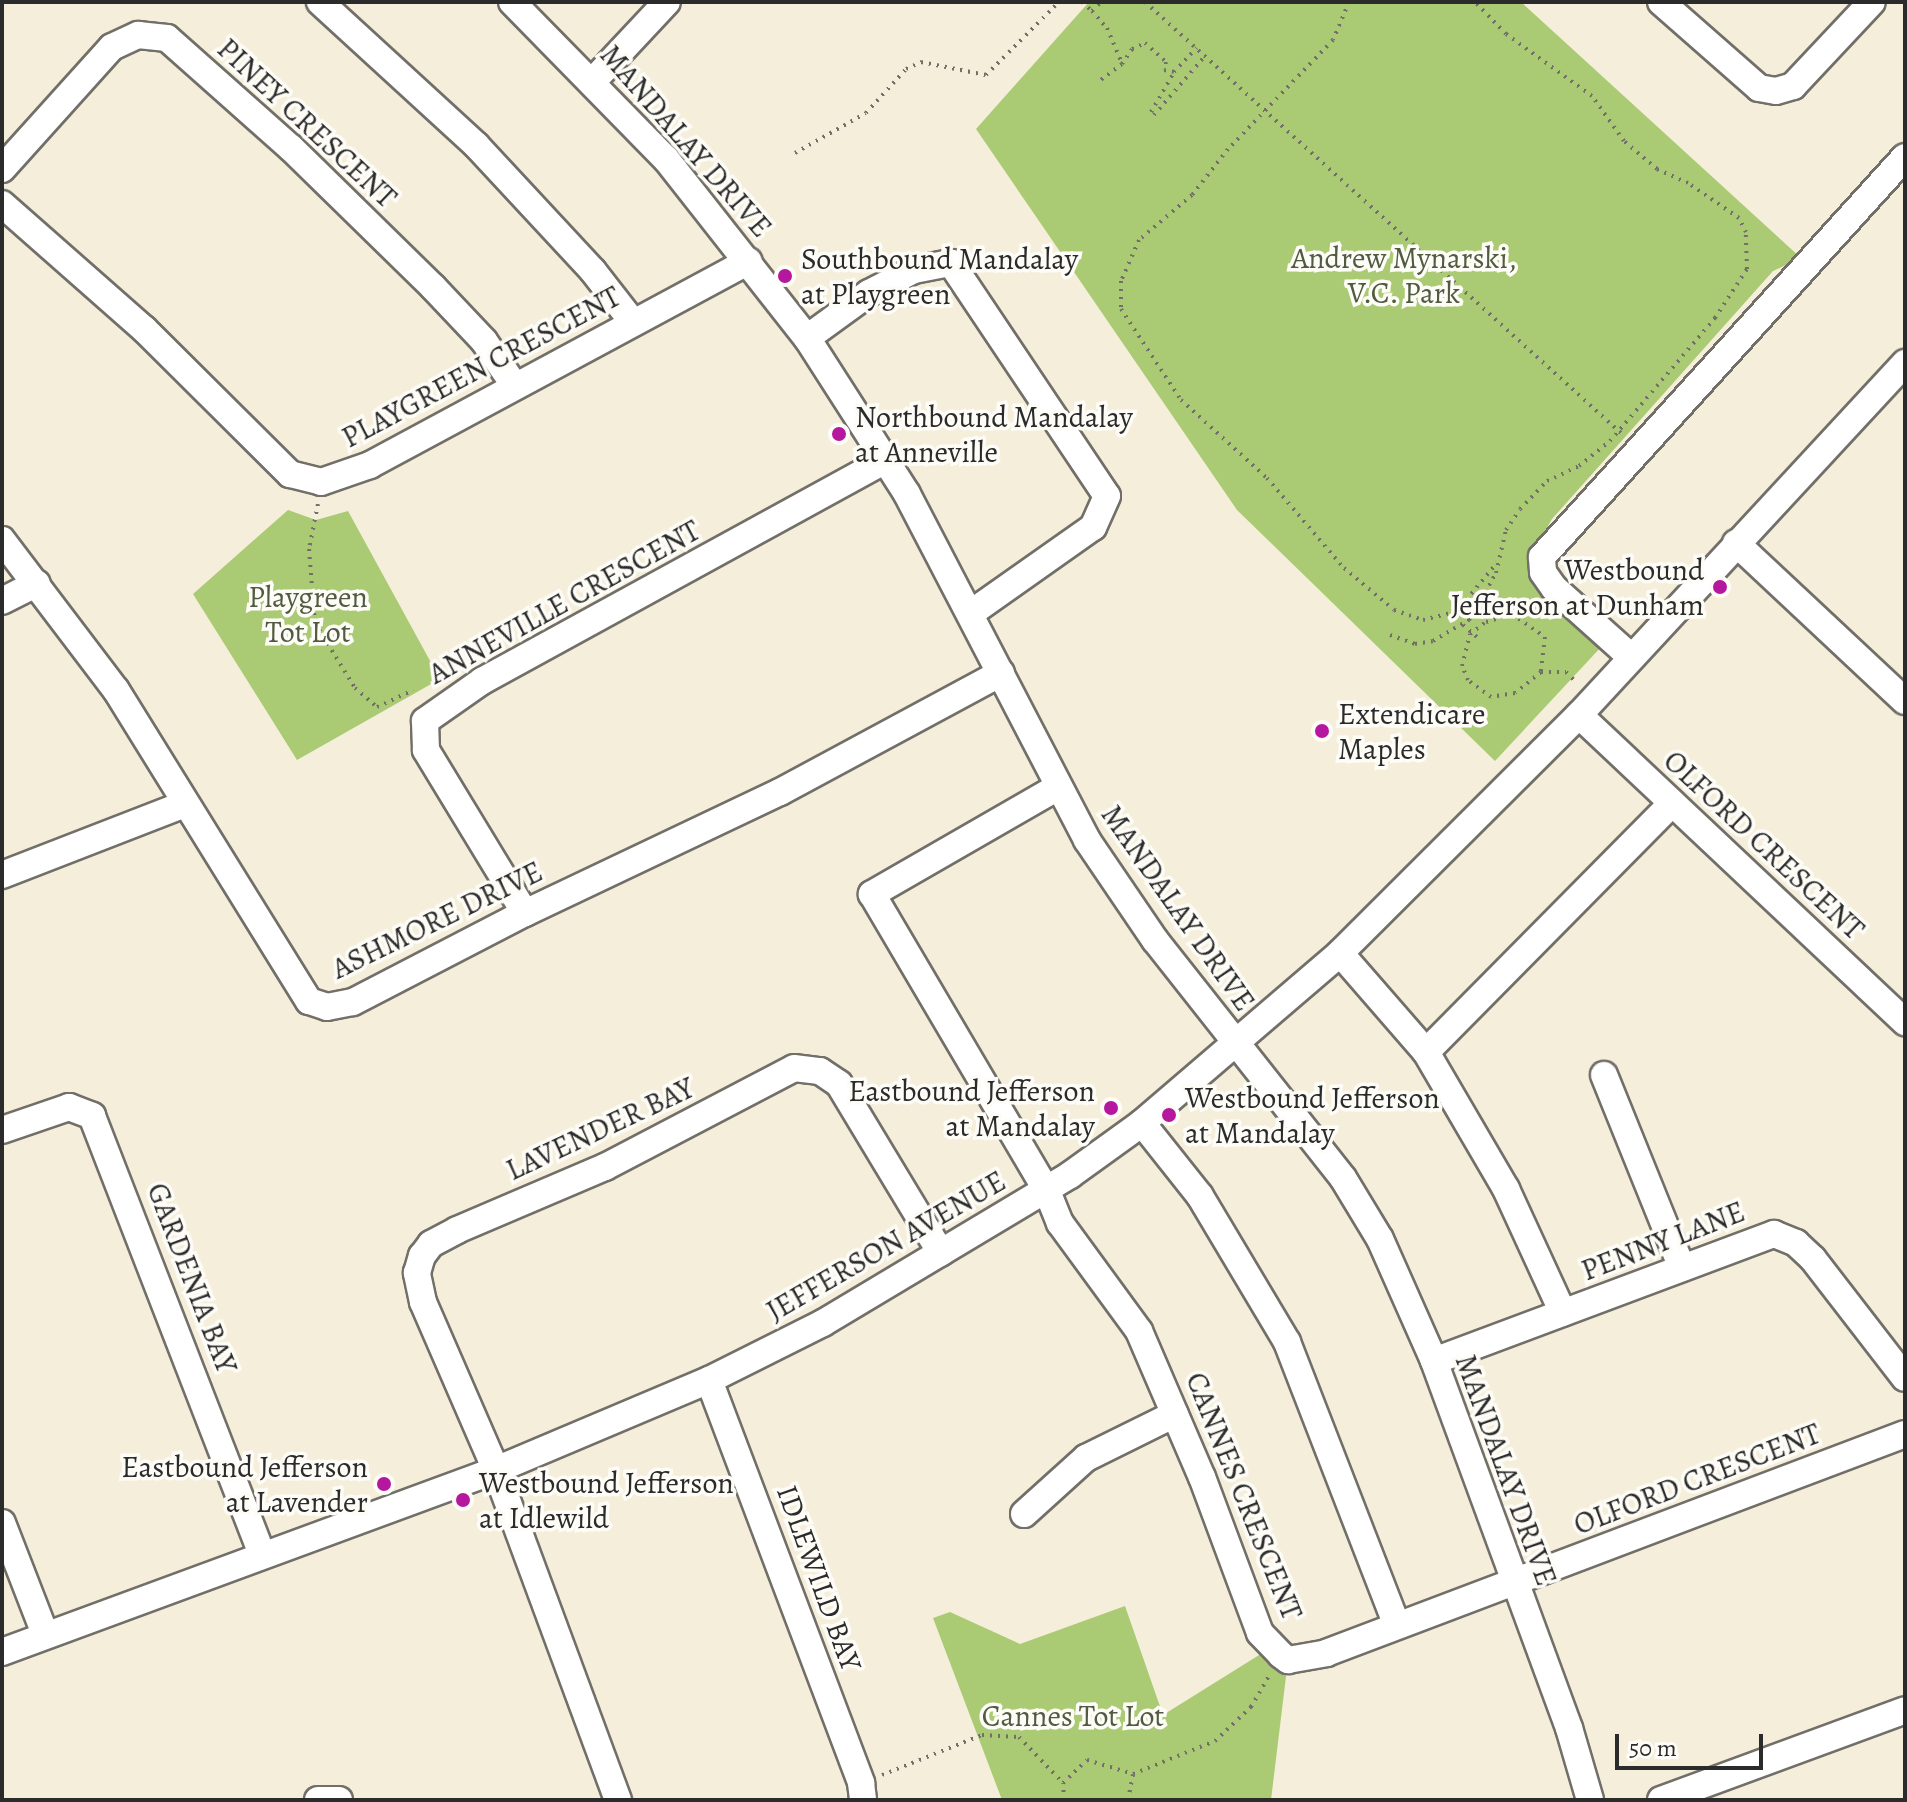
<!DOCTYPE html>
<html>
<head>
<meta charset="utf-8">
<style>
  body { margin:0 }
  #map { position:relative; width:1907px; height:1802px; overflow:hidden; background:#f5eedb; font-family:Alegreya,serif }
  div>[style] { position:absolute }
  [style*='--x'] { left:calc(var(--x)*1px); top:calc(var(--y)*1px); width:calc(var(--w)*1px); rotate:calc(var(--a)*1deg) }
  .green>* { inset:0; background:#aacb73 }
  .path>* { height:4px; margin-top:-2px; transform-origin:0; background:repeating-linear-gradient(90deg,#726f69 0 2px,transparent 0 8px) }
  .roads { filter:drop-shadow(2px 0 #726f69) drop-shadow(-2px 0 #726f69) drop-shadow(0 2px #726f69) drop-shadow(0 -2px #726f69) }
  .minor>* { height:26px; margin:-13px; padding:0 13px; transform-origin:13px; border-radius:13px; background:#fff }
  .dots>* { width:22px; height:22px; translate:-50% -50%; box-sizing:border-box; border:4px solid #fdfcf7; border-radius:50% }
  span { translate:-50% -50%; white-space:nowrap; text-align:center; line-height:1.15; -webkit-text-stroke:7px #fdfcf7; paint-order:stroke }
  .street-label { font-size:30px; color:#2b2b2b }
  .park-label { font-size:30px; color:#515b41 }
  .poi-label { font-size:30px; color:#2b2b2b }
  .left { translate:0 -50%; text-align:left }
  .right { translate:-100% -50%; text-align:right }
  .frame { position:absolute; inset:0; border:4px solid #2b2b2b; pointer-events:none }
  .scale { position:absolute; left:1615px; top:1734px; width:148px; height:36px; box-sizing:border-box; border:4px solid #2b2b2b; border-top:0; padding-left:10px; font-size:24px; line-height:28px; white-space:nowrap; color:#2b2b2b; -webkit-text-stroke:6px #fdfcf7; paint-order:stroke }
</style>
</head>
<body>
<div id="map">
  <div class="green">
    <div style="clip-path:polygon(1089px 2px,1521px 2px,1801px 258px,1773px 271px,1552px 519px,1534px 550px,1602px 646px,1495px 761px,1237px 510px,976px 129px)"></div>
    <div style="clip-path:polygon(288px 510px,316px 520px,348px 511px,440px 679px,297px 760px,193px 594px)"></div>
    <div style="clip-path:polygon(1125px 1606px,1163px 1715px,1272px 1647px,1288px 1660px,1271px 1800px,1002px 1800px,933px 1618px,950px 1612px,1020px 1644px)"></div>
  </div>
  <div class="path">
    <div style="--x:1082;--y:2;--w:13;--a:42"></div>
    <div style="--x:1092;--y:11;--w:13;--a:-45"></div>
    <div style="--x:1145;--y:2;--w:642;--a:42.16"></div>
    <div style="--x:1349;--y:2;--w:41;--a:112.8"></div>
    <div style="--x:1333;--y:40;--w:151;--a:133.9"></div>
    <div style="--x:1228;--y:149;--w:58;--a:128"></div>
    <div style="--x:1192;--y:195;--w:70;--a:139.7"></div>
    <div style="--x:1139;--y:240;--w:45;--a:113.7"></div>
    <div style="--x:1121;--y:281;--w:28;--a:90"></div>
    <div style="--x:1121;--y:309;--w:109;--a:56.6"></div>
    <div style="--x:1181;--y:400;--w:116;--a:42.2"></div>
    <div style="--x:1267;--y:478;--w:118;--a:49.5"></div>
    <div style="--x:1344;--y:568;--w:65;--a:40"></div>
    <div style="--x:1394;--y:610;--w:31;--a:19"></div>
    <div style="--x:1423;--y:620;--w:34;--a:-14"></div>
    <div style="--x:1456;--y:612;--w:64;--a:-50.1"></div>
    <div style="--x:1092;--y:11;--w:23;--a:49"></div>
    <div style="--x:1107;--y:28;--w:39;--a:67"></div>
    <div style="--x:1122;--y:64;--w:31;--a:143"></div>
    <div style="--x:1122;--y:64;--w:18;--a:-56"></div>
    <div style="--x:1132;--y:49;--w:14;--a:-25"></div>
    <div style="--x:1145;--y:43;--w:28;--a:42"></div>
    <div style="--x:1166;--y:62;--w:8;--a:104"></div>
    <div style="--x:1164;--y:70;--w:10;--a:11"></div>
    <div style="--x:1174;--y:72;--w:33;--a:-47"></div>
    <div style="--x:1151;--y:112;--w:46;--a:-60.1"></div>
    <div style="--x:1154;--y:115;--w:78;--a:-49.2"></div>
    <div style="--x:795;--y:153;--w:81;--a:-29.4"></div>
    <div style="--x:866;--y:113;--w:59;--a:-47.7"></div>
    <div style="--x:906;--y:69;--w:17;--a:-25"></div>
    <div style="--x:921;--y:62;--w:66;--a:11.3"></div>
    <div style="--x:986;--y:75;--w:103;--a:-45"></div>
    <div style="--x:318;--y:504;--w:46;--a:101.3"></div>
    <div style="--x:309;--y:549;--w:74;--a:85.4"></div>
    <div style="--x:315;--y:623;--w:76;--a:58.4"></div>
    <div style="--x:355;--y:688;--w:29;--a:41"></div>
    <div style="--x:377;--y:707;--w:40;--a:-25"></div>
    <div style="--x:1463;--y:625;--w:20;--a:41"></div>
    <div style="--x:1390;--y:635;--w:27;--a:20"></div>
    <div style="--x:1415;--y:644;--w:18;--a:-9"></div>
    <div style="--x:1433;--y:641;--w:42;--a:-30.3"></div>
    <div style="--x:1469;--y:620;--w:54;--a:-60.1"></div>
    <div style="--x:1496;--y:573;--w:44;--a:-76.9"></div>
    <div style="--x:1506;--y:530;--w:25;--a:-56"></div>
    <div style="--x:1520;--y:509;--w:39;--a:-46"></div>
    <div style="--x:1547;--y:481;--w:35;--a:-25"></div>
    <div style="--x:1579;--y:466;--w:40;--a:-39"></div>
    <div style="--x:1610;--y:441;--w:162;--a:-49.5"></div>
    <div style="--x:1715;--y:318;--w:59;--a:-56.9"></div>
    <div style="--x:1747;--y:269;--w:37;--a:-92"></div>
    <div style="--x:1746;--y:232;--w:16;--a:-117"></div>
    <div style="--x:1739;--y:218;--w:62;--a:-145.5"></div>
    <div style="--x:1688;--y:183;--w:34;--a:-156"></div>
    <div style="--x:1657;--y:169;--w:43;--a:-139.7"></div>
    <div style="--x:1624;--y:141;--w:55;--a:-125.4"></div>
    <div style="--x:1592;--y:96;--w:106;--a:-144.2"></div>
    <div style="--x:1506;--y:34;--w:45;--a:-134.1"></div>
    <div style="--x:1541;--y:672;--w:33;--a:141"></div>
    <div style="--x:1515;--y:693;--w:24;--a:171"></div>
    <div style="--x:1491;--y:697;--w:29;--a:-144"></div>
    <div style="--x:1468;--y:680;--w:15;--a:-113"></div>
    <div style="--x:1462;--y:666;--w:33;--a:-76"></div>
    <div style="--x:1470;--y:634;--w:20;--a:-37"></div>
    <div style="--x:1486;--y:622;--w:27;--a:-17"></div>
    <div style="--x:1512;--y:614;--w:40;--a:34.9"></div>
    <div style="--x:1545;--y:637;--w:35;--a:97"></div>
    <div style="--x:1541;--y:672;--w:25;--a:0"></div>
    <div style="--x:1566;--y:672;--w:11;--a:45"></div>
    <div style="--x:882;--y:1775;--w:108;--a:-21.8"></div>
    <div style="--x:982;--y:1735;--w:37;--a:3"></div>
    <div style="--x:1019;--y:1737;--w:64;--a:46.3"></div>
    <div style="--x:1064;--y:1800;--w:17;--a:-93"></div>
    <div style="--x:1063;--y:1783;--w:33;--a:-44"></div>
    <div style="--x:1087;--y:1760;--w:48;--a:16.9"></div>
    <div style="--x:1133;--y:1774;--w:88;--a:-21.9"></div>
    <div style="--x:1215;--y:1741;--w:50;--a:-43.4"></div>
    <div style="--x:1251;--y:1707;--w:38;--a:-60"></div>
    <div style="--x:1128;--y:1800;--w:26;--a:-79"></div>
  </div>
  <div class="roads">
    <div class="minor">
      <div style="--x:320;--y:2;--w:212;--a:42.5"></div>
      <div style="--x:476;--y:145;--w:172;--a:47.1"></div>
      <div style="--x:593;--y:271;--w:63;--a:52"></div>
      <div style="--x:512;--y:2;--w:220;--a:45.6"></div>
      <div style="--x:666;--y:159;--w:228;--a:51.8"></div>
      <div style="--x:807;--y:338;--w:185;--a:57.3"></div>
      <div style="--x:907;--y:494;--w:390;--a:62.5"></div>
      <div style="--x:1087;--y:840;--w:121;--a:55.8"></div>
      <div style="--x:1155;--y:940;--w:303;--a:51.7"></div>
      <div style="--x:1343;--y:1178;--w:71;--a:58.8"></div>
      <div style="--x:1380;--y:1239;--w:133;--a:66.1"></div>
      <div style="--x:1434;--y:1361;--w:391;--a:69.8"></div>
      <div style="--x:1569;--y:1728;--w:75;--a:73.7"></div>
      <div style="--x:1661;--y:2;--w:130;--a:41.3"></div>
      <div style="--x:1759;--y:88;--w:17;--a:10"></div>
      <div style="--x:1776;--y:91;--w:18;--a:-16"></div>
      <div style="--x:1793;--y:86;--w:115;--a:-46.8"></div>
      <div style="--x:593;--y:81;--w:108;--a:-46.9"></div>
      <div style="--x:2;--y:169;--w:164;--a:-48"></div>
      <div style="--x:112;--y:47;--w:29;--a:-25"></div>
      <div style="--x:138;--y:35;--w:29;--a:6"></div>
      <div style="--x:167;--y:38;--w:166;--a:41.6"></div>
      <div style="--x:291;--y:148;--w:199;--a:44.4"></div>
      <div style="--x:433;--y:287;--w:74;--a:46.6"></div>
      <div style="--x:484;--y:341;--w:55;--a:55.4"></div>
      <div style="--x:2;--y:204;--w:189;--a:41.4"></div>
      <div style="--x:144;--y:329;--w:206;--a:44.8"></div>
      <div style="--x:290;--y:474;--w:32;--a:14"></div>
      <div style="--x:321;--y:482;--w:52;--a:-19.1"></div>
      <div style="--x:370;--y:465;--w:430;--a:-28.3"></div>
      <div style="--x:807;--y:338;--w:77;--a:-36"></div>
      <div style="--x:869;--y:293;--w:51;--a:-27.1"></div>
      <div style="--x:914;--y:270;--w:38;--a:-11"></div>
      <div style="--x:951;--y:263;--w:280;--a:56.2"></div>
      <div style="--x:1107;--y:496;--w:34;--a:114"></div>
      <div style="--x:1093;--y:527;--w:149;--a:144.8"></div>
      <div style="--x:2;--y:540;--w:188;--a:52.8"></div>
      <div style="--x:116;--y:690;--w:366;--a:58.2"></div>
      <div style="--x:309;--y:1001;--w:19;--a:18"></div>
      <div style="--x:327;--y:1007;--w:26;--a:-11"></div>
      <div style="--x:353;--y:1002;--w:194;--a:-27.4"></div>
      <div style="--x:525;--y:913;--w:282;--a:-25.4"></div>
      <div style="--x:780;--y:792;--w:251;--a:-28.3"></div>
      <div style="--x:1736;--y:543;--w:231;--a:43.1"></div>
      <div style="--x:2;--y:601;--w:39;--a:-27"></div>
      <div style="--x:1631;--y:657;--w:103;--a:-138.1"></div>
      <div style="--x:1554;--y:588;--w:19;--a:-125"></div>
      <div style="--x:1543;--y:572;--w:15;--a:-94"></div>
      <div style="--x:1542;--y:557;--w:540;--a:-47.78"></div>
      <div style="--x:1579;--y:715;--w:448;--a:43.3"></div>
      <div style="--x:1058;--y:787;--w:215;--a:150.1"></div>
      <div style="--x:872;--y:894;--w:345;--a:59.5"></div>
      <div style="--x:1047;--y:1191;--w:35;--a:68"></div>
      <div style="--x:1060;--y:1223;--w:134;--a:53.8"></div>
      <div style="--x:1139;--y:1331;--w:159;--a:66.7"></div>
      <div style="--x:1202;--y:1477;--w:166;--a:69.6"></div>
      <div style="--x:1260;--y:1633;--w:30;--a:46"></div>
      <div style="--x:1281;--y:1655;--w:9;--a:36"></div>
      <div style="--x:1288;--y:1660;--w:39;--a:-10"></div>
      <div style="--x:1326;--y:1653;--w:619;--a:-20.72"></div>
      <div style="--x:2;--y:875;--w:196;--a:-21.2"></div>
      <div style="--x:525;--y:913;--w:191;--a:-121.3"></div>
      <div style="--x:426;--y:750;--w:29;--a:-92"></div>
      <div style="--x:425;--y:721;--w:70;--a:-35.1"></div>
      <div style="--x:482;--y:681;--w:462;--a:-28.7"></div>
      <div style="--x:1340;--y:953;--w:131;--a:49"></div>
      <div style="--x:1426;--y:1052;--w:159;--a:59.7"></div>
      <div style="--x:1506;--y:1189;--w:136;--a:65.3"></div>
      <div style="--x:1426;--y:1052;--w:350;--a:-45.3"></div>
      <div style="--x:1604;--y:1075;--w:208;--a:68"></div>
      <div style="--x:1142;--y:1123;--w:93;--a:51.5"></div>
      <div style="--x:1200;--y:1196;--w:170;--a:59.2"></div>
      <div style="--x:1287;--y:1342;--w:301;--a:68.8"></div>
      <div style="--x:2;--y:1130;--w:71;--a:-18.9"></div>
      <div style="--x:69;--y:1107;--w:25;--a:21"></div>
      <div style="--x:92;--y:1116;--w:470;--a:68.8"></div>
      <div style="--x:1434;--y:1361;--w:363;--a:-20.5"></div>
      <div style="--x:1774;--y:1234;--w:24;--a:22"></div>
      <div style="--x:1796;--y:1243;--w:23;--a:43"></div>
      <div style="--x:1813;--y:1259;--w:150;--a:52.3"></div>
      <div style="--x:709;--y:1380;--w:431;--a:69.3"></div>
      <div style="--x:861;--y:1783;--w:17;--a:83"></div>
      <div style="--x:1024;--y:1514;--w:84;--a:-42.1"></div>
      <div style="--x:1086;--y:1458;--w:99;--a:-26.3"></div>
      <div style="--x:2;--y:1523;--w:119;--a:68.8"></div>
      <div style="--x:2;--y:1652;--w:526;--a:-20.22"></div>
      <div style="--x:496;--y:1470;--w:231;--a:-22.9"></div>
      <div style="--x:709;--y:1380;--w:127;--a:-26.6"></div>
      <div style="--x:823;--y:1323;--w:288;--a:-30.9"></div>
      <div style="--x:1070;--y:1175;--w:89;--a:-35.8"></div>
      <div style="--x:1142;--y:1123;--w:261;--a:-40.6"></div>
      <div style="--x:1340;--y:953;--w:337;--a:-44.9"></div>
      <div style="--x:1579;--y:715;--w:480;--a:-47.2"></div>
      <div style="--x:318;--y:1800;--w:21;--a:0"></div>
      <div style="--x:618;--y:1800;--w:352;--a:-110.3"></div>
      <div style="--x:496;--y:1470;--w:183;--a:-113.5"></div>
      <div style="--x:423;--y:1302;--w:30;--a:-102"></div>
      <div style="--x:417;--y:1273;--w:18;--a:-74"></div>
      <div style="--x:422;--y:1256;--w:15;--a:-53"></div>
      <div style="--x:431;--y:1244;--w:30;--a:-28"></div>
      <div style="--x:457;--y:1230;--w:161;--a:-23.1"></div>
      <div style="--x:605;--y:1167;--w:213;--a:-27.6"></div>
      <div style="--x:794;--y:1068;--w:26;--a:7"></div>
      <div style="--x:820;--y:1071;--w:23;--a:34"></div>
      <div style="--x:839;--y:1084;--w:197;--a:58.9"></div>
      <div style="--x:1661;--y:1800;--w:260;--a:-20.2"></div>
    </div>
  </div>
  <div class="dots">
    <div style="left:785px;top:276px;background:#b5179e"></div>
    <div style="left:839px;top:434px;background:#b5179e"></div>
    <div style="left:1720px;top:587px;background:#b5179e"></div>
    <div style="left:1322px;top:731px;background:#b5179e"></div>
    <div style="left:1111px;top:1108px;background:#b5179e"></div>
    <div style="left:1169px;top:1115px;background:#b5179e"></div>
    <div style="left:384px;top:1484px;background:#b5179e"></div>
    <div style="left:463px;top:1500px;background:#b5179e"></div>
  </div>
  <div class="street-label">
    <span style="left:307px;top:123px;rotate:43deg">PINEY CRESCENT</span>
    <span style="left:686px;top:141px;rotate:49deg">MANDALAY DRIVE</span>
    <span style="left:481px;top:367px;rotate:-28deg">PLAYGREEN CRESCENT</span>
    <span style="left:564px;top:602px;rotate:-29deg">ANNEVILLE CRESCENT</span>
    <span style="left:1764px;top:845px;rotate:43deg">OLFORD CRESCENT</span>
    <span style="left:1178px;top:908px;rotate:55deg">MANDALAY DRIVE</span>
    <span style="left:437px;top:920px;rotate:-26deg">ASHMORE DRIVE</span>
    <span style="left:600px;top:1129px;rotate:-25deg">LAVENDER BAY</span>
    <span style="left:1663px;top:1241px;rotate:-21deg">PENNY LANE</span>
    <span style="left:886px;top:1246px;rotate:-30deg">JEFFERSON AVENUE</span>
    <span style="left:192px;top:1278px;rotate:69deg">GARDENIA BAY</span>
    <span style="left:1506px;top:1470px;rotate:70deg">MANDALAY DRIVE</span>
    <span style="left:1697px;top:1479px;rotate:-21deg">OLFORD CRESCENT</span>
    <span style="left:1244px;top:1496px;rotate:68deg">CANNES CRESCENT</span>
    <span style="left:819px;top:1578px;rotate:70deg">IDLEWILD BAY</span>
  </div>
  <div class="park-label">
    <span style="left:1404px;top:275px">Andrew Mynarski,<br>V.C. Park</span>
    <span style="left:308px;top:614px">Playgreen<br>Tot Lot</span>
    <span style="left:1073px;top:1716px">Cannes Tot Lot</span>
  </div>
  <div class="poi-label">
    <span class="left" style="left:801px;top:276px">Southbound Mandalay<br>at Playgreen</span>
    <span class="left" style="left:855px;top:434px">Northbound Mandalay<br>at Anneville</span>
    <span class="right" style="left:1704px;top:587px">Westbound<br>Jefferson at Dunham</span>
    <span class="left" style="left:1338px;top:731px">Extendicare<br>Maples</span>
    <span class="right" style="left:1095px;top:1108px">Eastbound Jefferson<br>at Mandalay</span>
    <span class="left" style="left:1185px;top:1115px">Westbound Jefferson<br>at Mandalay</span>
    <span class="right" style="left:368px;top:1484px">Eastbound Jefferson<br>at Lavender</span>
    <span class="left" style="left:479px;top:1500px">Westbound Jefferson<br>at Idlewild</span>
  </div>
  <div class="frame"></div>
  <div class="scale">50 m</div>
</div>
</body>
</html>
